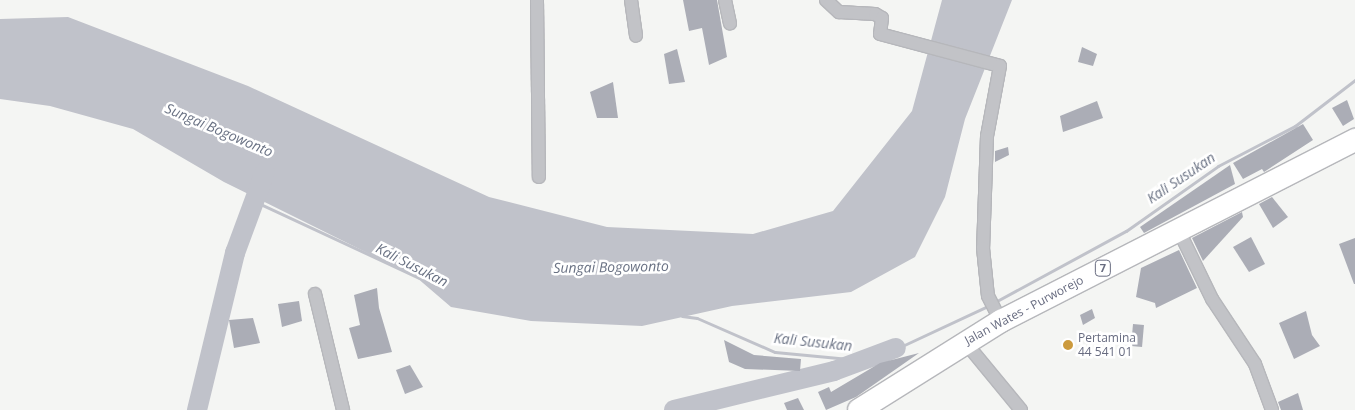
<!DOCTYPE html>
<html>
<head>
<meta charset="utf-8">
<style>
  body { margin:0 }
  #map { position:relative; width:1355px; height:410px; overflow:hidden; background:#f4f5f3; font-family:"Open Sans",sans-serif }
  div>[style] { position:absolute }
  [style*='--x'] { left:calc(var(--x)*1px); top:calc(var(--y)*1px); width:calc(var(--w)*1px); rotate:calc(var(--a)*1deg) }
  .water>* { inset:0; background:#c0c2ca }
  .stream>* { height:3px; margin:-1.5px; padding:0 1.5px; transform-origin:1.5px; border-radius:1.5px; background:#c0c2ca }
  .river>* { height:20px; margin:-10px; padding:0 10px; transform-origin:10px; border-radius:10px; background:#c0c2ca }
  .building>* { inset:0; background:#abadb6; transform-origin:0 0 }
  .roads { filter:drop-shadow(1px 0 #b6b7bb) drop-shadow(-1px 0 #b6b7bb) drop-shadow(0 1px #b6b7bb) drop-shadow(0 -1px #b6b7bb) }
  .street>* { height:12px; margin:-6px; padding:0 6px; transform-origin:6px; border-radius:6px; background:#c2c3c7 }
  .highway>* { height:22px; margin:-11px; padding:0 11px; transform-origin:11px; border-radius:11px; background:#fff }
  .dots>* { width:14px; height:14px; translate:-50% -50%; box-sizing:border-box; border:2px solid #fff; border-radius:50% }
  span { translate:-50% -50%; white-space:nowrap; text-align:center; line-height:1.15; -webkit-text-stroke:5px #fff; paint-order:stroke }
  .shield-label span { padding:1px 4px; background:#fff; border:1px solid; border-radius:4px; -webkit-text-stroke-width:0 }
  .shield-label { font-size:11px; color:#686c80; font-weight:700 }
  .street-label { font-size:12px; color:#686c80 }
  .poi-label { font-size:12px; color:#686c80 }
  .left { translate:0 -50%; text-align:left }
  .water-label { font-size:14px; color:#697183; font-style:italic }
</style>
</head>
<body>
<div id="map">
  <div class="water">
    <div style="clip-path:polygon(942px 0,1012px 0,965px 119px,945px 197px,915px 257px,851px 292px,732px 306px,642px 326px,531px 321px,451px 307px,416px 277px,224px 182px,133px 129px,50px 106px,0 99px,0 19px,68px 17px,248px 86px,489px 197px,607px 227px,753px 234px,833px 211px,912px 111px)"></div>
  </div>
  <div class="stream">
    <div style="--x:254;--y:201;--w:182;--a:25"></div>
    <div style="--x:995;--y:302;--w:149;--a:-28.5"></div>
    <div style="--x:1126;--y:231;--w:113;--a:-35.2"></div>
    <div style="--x:1218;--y:166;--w:87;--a:-27.5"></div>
    <div style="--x:1295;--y:126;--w:76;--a:-37.5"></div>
    <div style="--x:682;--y:316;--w:15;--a:8"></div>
    <div style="--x:697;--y:318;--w:85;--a:23.6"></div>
    <div style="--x:775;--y:352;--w:74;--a:5.4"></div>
    <div style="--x:849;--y:359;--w:52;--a:-13.2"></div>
    <div style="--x:900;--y:347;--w:99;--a:-25"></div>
  </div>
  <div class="river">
    <div style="--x:197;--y:410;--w:162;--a:-76.4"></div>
    <div style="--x:235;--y:253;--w:86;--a:-69.7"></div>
    <div style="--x:674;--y:410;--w:165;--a:-13.7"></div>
    <div style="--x:834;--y:371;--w:66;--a:-20.4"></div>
  </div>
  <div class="building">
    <div style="clip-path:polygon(683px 0,717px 0,727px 57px,709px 65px,702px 28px,689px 31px)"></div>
    <div style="clip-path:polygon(1082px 47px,1097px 54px,1093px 66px,1078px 62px)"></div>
    <div style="clip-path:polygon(677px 49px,685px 82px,669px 84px,664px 54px)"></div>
    <div style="clip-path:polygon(613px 82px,618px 118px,597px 118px,590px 92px)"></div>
    <div style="clip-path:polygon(1347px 100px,1354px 119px,1343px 126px,1332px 108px)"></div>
    <div style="clip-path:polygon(1097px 101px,1103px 118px,1063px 132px,1060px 116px)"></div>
    <div style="clip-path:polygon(1303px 124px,1313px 140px,1264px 172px,1262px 169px,1243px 179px,1233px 163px)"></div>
    <div style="clip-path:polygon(1008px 147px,1009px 155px,995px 162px,995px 151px)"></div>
    <div style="clip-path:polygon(1230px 165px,1235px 184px,1144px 233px,1140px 227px)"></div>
    <div style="clip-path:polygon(1272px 197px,1288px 217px,1273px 228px,1259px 204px)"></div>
    <div style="clip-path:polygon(1242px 212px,1243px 217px,1203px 261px,1192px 238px)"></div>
    <div style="clip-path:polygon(1251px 237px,1265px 264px,1249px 272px,1233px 247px)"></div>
    <div style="clip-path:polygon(1355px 238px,1355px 284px,1354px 284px,1339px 244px)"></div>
    <div style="clip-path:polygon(1179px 250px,1197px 288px,1156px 308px,1155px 303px,1136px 297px,1141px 268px)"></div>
    <div style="clip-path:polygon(377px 288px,379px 308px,392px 352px,358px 359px,349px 328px,360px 325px,354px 295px)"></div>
    <div style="clip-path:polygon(299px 301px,302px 321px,282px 327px,278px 304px)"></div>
    <div style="clip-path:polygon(1092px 309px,1095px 318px,1083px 325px,1080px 315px)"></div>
    <div style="clip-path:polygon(1306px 311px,1312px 335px,1320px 346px,1294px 359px,1279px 323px)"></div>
    <div style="clip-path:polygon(253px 318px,260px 343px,234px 348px,229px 320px)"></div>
    <div style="left:1133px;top:324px;width:11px;height:22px;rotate:5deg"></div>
    <div style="clip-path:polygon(724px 340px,754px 355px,801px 359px,800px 371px,745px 369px,729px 362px)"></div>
    <div style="clip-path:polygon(919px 353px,856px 397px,826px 410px,818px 392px,829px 387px,831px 392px,880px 363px)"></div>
    <div style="clip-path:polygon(410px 365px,423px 387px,405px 394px,396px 370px)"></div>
    <div style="clip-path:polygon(1298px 393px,1303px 410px,1281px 410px,1278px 402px)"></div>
    <div style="clip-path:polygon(798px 398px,804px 410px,787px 410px,784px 403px)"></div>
  </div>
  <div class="roads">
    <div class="street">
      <div style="--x:537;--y:0;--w:177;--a:89.4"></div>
      <div style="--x:631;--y:0;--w:36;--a:82"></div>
      <div style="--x:725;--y:0;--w:24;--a:78"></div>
      <div style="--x:826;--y:0;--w:18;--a:43"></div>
      <div style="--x:839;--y:12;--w:36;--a:3"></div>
      <div style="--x:875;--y:14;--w:8;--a:30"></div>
      <div style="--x:882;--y:18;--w:16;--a:97"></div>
      <div style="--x:880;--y:34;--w:124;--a:14.9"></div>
      <div style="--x:1000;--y:66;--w:71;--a:100.5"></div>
      <div style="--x:987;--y:136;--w:112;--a:92"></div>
      <div style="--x:983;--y:248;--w:48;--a:84.1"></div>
      <div style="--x:988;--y:296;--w:28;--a:63"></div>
      <div style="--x:1179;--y:231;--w:76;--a:64.1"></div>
      <div style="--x:1212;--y:299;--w:78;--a:56.5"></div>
      <div style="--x:1255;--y:364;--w:49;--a:69.7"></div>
      <div style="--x:315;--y:294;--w:119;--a:76.4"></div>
      <div style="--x:965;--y:342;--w:88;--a:50.5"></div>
    </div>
    <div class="highway">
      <div style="--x:859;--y:410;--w:168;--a:-32.1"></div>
      <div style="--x:1001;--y:321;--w:398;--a:-27.1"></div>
    </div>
  </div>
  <div class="dots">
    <div style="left:1068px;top:345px;background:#cc9a3d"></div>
  </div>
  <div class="shield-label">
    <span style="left:1103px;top:268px">7</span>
  </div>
  <div class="street-label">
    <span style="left:1024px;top:310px;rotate:-28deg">Jalan Wates - Purworejo</span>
  </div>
  <div class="poi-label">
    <span class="left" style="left:1078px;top:345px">Pertamina<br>44 541 01</span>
  </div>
  <div class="water-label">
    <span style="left:219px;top:130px;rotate:23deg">Sungai Bogowonto</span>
    <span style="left:1181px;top:178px;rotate:-34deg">Kali Susukan</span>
    <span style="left:412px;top:265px;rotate:27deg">Kali Susukan</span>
    <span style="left:611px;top:267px;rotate:-1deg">Sungai Bogowonto</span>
    <span style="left:813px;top:342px;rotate:6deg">Kali Susukan</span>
  </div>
</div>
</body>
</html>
